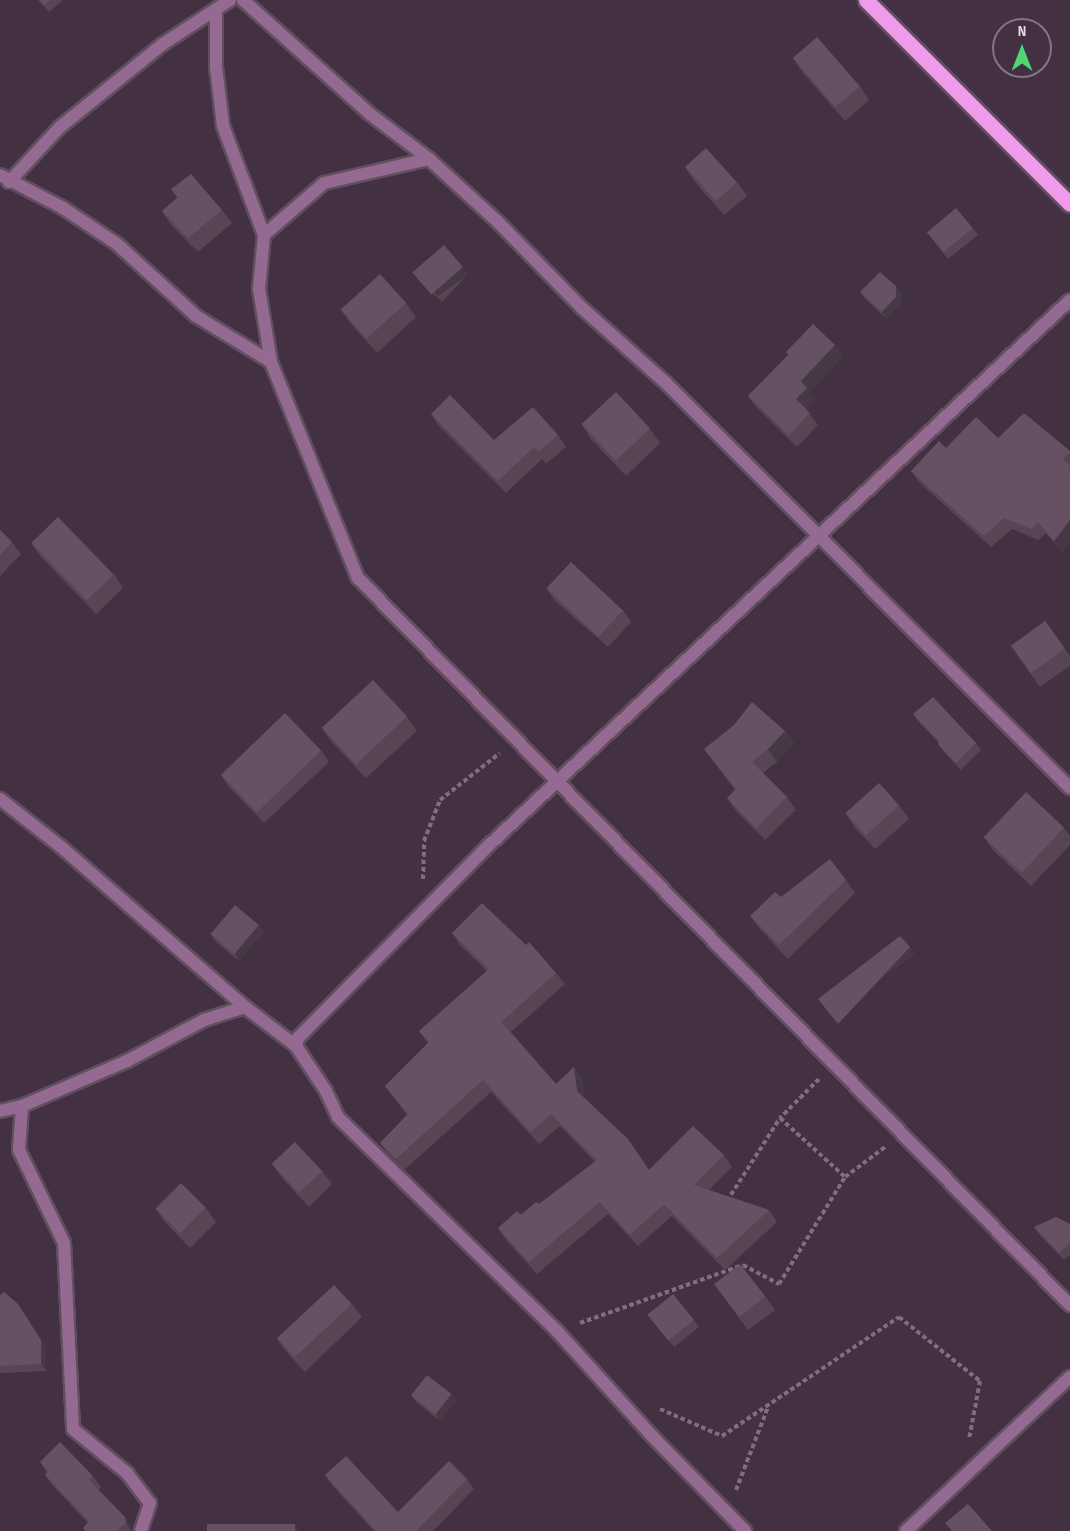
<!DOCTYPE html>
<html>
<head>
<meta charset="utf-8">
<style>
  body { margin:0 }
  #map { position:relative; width:1070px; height:1531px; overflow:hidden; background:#443043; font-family:"Sofia Sans Condensed",sans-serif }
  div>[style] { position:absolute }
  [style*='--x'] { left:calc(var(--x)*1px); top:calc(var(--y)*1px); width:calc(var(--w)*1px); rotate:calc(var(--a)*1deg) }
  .path>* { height:4px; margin-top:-2px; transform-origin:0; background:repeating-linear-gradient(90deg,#7f6e7e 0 4.5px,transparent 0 7.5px) }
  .roads { filter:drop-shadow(2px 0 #614f60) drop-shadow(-2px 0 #614f60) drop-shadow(0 2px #614f60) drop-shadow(0 -2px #614f60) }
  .minor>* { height:12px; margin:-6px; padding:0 6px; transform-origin:6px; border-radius:6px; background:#956a92 }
  .primary>* { height:15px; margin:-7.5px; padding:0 7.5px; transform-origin:7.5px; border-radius:7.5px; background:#f09aec }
  .wall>* { inset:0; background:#574556 }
  .shaded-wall>* { inset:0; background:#473846; transform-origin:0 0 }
  .building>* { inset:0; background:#655064; transform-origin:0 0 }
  span { translate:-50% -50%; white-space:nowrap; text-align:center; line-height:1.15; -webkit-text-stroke:5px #443043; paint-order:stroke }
  .north { position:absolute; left:992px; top:18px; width:60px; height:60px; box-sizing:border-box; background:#443043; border:2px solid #857484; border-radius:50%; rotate:0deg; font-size:16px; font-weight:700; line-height:24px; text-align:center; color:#e7dae6 }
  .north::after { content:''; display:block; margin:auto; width:21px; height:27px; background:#52d673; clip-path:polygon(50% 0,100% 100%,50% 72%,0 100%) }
</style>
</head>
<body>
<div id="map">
  <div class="path">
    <div style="--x:423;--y:879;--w:38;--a:-88"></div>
    <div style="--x:424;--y:841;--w:44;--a:-68.7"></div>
    <div style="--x:440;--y:800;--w:76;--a:-38.1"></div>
    <div style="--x:819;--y:1079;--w:55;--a:135"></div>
    <div style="--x:780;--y:1118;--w:88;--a:42.2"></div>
    <div style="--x:727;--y:1201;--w:98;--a:-57.4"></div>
    <div style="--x:580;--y:1323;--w:173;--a:-19.6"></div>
    <div style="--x:743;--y:1265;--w:41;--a:27.8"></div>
    <div style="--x:779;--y:1284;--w:126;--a:-58.3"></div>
    <div style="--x:845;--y:1177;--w:50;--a:-36.9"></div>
    <div style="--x:660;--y:1409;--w:68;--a:23.5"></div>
    <div style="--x:722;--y:1436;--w:213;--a:-33.9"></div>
    <div style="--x:899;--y:1317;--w:103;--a:38.3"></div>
    <div style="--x:980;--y:1381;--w:59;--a:100.7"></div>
    <div style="--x:736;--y:1490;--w:89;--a:-68.9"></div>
  </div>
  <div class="roads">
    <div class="minor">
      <div style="--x:243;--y:0;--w:171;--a:41.9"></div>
      <div style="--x:370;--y:114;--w:74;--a:37.3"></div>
      <div style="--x:429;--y:159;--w:93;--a:42.4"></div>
      <div style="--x:498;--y:222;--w:120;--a:45.7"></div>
      <div style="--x:582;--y:308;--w:113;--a:41.8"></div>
      <div style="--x:666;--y:383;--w:572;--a:45.07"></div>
      <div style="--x:216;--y:11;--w:56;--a:90"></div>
      <div style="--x:216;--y:67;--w:59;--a:83.2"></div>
      <div style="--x:223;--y:126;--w:116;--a:69.4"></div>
      <div style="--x:0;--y:175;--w:71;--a:27.6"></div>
      <div style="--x:63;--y:208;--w:65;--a:33.7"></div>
      <div style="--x:117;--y:244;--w:107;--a:42.3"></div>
      <div style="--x:196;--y:316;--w:88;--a:31.5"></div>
      <div style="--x:271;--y:362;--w:74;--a:-99.3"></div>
      <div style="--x:259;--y:289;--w:54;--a:-84.7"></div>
      <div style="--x:264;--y:235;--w:79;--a:-40.9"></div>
      <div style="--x:324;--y:183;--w:108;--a:-12.9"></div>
      <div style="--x:9;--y:182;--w:75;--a:-47.2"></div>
      <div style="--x:60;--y:127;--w:132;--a:-38.9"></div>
      <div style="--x:163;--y:44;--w:80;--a:-33.3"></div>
      <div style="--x:271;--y:362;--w:233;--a:68.1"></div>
      <div style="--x:358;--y:578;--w:1018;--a:45.6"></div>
      <div style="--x:0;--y:799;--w:76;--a:38.1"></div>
      <div style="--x:60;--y:846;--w:245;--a:41"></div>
      <div style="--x:245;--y:1007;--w:64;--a:37.4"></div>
      <div style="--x:22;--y:1106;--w:44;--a:93.9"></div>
      <div style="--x:19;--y:1150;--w:103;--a:64.2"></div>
      <div style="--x:64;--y:1243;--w:186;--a:87.2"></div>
      <div style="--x:73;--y:1429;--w:70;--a:39.2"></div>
      <div style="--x:127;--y:1473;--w:38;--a:53"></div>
      <div style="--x:150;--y:1503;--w:29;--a:108"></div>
      <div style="--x:0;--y:1111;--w:23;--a:-13"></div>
      <div style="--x:22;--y:1106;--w:114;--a:-23.2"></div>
      <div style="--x:127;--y:1061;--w:87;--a:-28"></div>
      <div style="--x:204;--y:1020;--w:43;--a:-17.6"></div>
      <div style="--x:745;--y:1531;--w:132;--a:-134.4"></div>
      <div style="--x:653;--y:1437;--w:143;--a:-132.2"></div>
      <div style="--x:557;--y:1331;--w:306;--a:-135.7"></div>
      <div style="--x:338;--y:1117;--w:29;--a:-115"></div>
      <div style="--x:326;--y:1091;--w:54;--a:-123.7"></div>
      <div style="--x:296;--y:1046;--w:8;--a:-76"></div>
      <div style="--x:298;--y:1038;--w:266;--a:-45.3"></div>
      <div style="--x:485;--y:849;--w:802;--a:-43.18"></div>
      <div style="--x:906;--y:1531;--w:225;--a:-43.2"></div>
    </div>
    <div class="primary">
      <div style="--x:866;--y:0;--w:288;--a:45"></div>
    </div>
  </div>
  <div class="wall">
    <div style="clip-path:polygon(38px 0,63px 0,49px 12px)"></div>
    <div style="clip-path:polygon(793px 58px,860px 86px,869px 100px,845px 121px,802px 72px)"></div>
    <div style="clip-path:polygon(685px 167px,737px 182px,747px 196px,724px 215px,694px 181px)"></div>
    <div style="clip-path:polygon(171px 189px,222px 210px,232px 223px,198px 252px,171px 225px,162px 211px,177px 198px)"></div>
    <div style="clip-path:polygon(973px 228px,978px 235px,948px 259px,927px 232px)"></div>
    <div style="clip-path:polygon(468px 274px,442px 302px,420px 282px,415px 275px)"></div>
    <div style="clip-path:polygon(896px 286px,901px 293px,901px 304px,887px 319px,865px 299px,860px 292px)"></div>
    <div style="clip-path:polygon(406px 303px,416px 317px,377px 353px,351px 324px,341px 310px)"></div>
    <div style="clip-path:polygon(835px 345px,843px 356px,810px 392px,815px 399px,806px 409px,818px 425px,797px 447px,756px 407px,748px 396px,788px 355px,786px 352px)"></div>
    <div style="clip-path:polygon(431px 414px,494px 440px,558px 435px,566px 447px,546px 464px,542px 459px,506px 493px,439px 426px)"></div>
    <div style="clip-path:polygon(582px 425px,650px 429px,660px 443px,626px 476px,591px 439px)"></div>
    <div style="clip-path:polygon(946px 448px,1070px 451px,1070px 541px,1062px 552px,1046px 533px,1038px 540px,1012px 529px,991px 547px,919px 482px,911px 471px)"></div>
    <div style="clip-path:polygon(0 530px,12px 542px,21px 554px,0 576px)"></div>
    <div style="clip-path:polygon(31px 543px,114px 574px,123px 588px,96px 614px,41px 557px)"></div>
    <div style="clip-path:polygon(547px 589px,623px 610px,631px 622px,608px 647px,555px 601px)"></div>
    <div style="clip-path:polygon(1045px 621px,1070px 656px,1070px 666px,1040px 687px,1011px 646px)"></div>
    <div style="clip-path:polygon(913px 714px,976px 743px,981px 750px,961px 770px,943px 751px,938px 744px,939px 743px,918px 721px)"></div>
    <div style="clip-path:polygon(407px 717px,417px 731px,366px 778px,331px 741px,321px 727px)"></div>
    <div style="clip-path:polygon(785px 731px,794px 743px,777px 762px,763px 773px,787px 797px,796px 810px,765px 840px,736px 811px,727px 798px,735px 790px,704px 749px)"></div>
    <div style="clip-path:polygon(321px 750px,329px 762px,264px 823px,229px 787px,221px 775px)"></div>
    <div style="clip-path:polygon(899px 805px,909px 819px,875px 849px,855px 828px,846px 814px)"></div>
    <div style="clip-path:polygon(1064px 828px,1070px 836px,1070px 845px,1031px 886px,993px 850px,983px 836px)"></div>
    <div style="clip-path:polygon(846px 880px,855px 893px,788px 959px,760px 929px,750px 916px)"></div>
    <div style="clip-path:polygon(259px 925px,264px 932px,239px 961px,215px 941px,210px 933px)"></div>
    <div style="clip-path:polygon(452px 933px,556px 973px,565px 984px,511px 1032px,556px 1084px,574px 1067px,582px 1079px,585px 1098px,649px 1170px,724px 1155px,732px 1167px,709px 1190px,769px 1210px,777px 1222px,725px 1270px,672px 1216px,638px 1246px,608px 1214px,537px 1274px,506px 1240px,498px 1228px,539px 1204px,595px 1162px,560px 1126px,539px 1144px,491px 1092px,404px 1170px,388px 1154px,380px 1143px,407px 1115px,385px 1086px,428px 1043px,419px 1031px,487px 971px,460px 945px)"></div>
    <div style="clip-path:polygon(272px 1164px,322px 1171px,332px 1184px,309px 1207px,282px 1178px)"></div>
    <div style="clip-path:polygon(155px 1208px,206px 1208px,216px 1222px,190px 1248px,165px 1222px)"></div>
    <div style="clip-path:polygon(1070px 1224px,1070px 1255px,1064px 1260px,1039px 1234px,1034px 1227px)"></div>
    <div style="clip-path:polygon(714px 1284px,765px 1296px,775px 1310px,748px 1330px)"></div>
    <div style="clip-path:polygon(0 1295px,46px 1347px,46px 1371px,0 1373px)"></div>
    <div style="clip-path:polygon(352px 1304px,362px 1317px,305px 1372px,288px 1354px,278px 1340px)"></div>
    <div style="clip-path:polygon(647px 1314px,694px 1320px,699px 1327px,674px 1347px)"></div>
    <div style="clip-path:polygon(451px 1394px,456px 1401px,440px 1421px,416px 1402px,411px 1395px)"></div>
    <div style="clip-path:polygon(40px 1462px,93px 1476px,101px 1487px,98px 1490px,133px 1528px,133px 1531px,85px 1531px,83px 1528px,88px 1523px,53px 1486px,45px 1475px,47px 1473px)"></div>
    <div style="clip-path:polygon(325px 1475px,398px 1512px,467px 1479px,474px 1489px,433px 1531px,374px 1531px,332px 1485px)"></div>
  </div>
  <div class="shaded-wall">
    <div style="left:463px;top:267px;width:9px;height:38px;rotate:54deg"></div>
    <div style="clip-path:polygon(896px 286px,901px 293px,901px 304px,887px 319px,882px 312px)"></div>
    <div style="clip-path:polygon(835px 345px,843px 356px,810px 392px,815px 399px,804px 411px,796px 399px,801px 381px)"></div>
    <div style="clip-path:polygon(1070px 520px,1070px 541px,1062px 552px,1054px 541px)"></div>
    <div style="clip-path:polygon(785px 731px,794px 743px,777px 762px,768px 749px)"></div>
    <div style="clip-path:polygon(259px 925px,264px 932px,239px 961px,234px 953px)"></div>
    <div style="left:910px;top:947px;width:9px;height:105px;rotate:54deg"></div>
    <div style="clip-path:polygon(574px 1067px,582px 1079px,586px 1103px,577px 1091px)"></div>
    <div style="clip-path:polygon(23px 1311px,46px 1347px,46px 1371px,41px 1364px)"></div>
    <div style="clip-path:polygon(451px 1394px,456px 1401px,440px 1421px,435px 1414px)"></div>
    <div style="clip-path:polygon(125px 1517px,133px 1528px,133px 1531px,131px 1531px,126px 1523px)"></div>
    <div style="clip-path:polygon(295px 1524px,299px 1531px,295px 1531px)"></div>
  </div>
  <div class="building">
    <div style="clip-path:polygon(39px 0,50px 0,44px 5px)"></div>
    <div style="left:817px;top:37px;width:65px;height:32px;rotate:49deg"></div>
    <div style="left:706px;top:148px;width:46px;height:28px;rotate:48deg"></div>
    <div style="clip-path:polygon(191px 174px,222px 210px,188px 238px,162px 211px,178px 197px,171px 189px)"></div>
    <div style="left:956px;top:208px;width:26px;height:38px;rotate:50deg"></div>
    <div style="left:444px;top:245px;width:29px;height:42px;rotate:49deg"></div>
    <div style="clip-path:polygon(880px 272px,896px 286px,896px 297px,882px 312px,860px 292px)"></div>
    <div style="left:380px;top:274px;width:39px;height:53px;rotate:48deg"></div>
    <div style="clip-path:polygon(813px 324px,835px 345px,801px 381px,807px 388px,796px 399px,810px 413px,789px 435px,748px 396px,789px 354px,786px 352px)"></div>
    <div style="left:616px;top:392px;width:50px;height:47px;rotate:47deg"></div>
    <div style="clip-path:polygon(450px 395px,494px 440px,533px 407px,558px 435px,538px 452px,534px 447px,498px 481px,431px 414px)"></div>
    <div style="clip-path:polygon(1024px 413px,1070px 451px,1070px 453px,1063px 459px,1070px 466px,1070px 520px,1054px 541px,1038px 522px,1031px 529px,1004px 518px,984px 536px,911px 471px,939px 441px,946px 448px,976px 417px,998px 438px)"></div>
    <div style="left:58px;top:517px;width:80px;height:37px;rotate:46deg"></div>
    <div style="clip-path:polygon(0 530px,12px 542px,0 555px)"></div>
    <div style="left:571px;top:562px;width:71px;height:36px;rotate:43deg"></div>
    <div style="left:1045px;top:621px;width:34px;height:42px;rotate:54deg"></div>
    <div style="left:373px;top:680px;width:50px;height:70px;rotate:47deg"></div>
    <div style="clip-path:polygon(933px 697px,976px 743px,956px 763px,938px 744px,939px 742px,913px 714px)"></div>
    <div style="clip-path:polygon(752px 702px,785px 731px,768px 749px,752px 762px,787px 797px,756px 828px,727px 798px,736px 789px,704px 749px,734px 725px)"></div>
    <div style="left:285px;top:713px;width:52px;height:89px;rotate:46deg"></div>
    <div style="left:879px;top:783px;width:30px;height:45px;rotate:48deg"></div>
    <div style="left:1026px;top:792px;width:52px;height:62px;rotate:43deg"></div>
    <div style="clip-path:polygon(830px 859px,846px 880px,779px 945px,750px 916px,775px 892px,781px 897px)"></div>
    <div style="clip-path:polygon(482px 903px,526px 945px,529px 942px,556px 973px,501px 1022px,556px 1084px,574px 1067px,577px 1091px,628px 1139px,649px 1170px,693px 1126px,724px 1155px,694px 1185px,769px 1210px,717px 1258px,664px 1204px,630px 1235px,600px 1202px,529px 1262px,498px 1228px,517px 1211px,521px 1215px,536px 1202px,539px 1204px,597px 1160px,551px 1114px,531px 1132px,483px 1080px,396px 1159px,380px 1143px,408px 1114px,385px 1086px,429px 1042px,419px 1031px,489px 969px,452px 933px)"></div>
    <div style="left:235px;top:905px;width:31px;height:38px;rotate:40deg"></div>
    <div style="clip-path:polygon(900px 936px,910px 947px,838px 1024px,818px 999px)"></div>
    <div style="left:295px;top:1142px;width:40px;height:32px;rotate:47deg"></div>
    <div style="left:181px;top:1183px;width:35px;height:36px;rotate:45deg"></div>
    <div style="clip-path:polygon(1056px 1217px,1070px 1224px,1070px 1243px,1059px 1253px,1034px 1227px)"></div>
    <div style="left:740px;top:1264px;width:41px;height:33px;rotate:52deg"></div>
    <div style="left:334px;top:1285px;width:26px;height:78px;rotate:47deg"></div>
    <div style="clip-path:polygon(4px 1292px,18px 1304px,41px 1340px,41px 1364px,0 1366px,0 1295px)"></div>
    <div style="left:673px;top:1294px;width:33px;height:33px;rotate:51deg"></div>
    <div style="left:427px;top:1375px;width:31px;height:26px;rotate:38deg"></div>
    <div style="clip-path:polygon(60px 1442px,93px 1476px,89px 1480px,125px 1517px,126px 1523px,117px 1531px,86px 1531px,83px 1528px,89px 1521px,45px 1475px,48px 1471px,40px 1462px)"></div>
    <div style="clip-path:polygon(346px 1456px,398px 1512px,449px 1461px,467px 1479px,416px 1531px,376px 1531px,325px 1475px)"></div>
    <div style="clip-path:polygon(968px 1504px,992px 1531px,952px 1531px,945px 1523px)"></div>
    <div style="left:207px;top:1524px;width:88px;height:7px"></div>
  </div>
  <div class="north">N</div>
</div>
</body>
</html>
